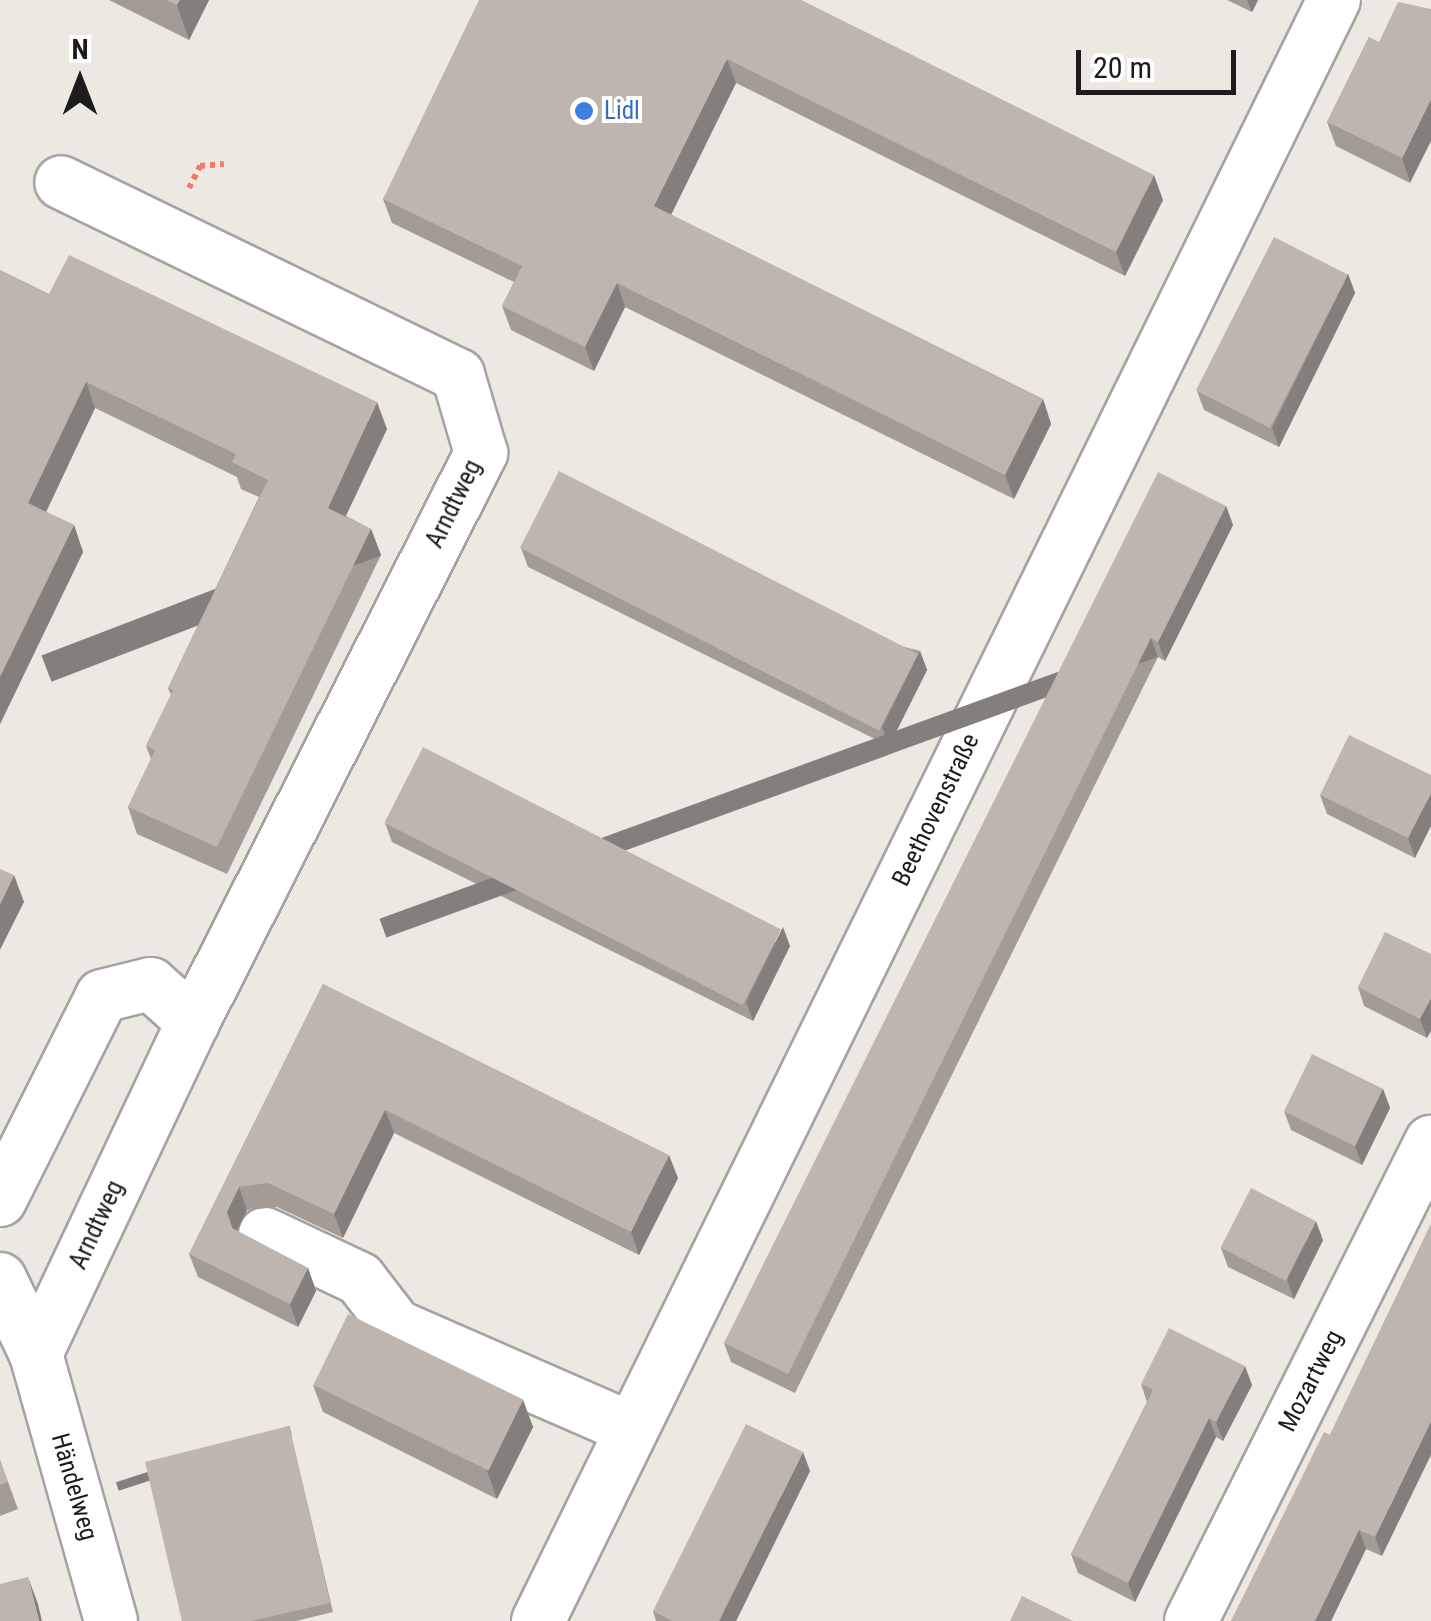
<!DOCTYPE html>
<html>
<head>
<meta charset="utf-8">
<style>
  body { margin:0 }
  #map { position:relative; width:1431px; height:1621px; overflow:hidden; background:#ede9e2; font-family:"Roboto Condensed",sans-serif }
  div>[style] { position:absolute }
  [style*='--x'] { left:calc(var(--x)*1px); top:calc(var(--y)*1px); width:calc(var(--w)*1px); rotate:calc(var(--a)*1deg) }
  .path>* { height:6px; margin-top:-3px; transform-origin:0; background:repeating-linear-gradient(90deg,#f37a6c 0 5px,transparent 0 10px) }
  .roads { filter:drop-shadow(2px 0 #a3a3a3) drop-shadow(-2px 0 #a3a3a3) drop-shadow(0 2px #a3a3a3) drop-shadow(0 -2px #a3a3a3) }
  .minor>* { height:52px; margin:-26px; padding:0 26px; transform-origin:26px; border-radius:26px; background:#fff }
  .wall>* { inset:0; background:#a39c96 }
  .shaded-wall>* { inset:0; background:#847f7a; transform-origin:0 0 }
  .building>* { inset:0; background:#bdb5ae; transform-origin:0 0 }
  .dots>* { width:28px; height:28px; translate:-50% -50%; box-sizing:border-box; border:5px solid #fff; border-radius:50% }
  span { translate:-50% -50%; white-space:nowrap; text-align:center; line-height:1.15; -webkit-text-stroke:8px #fff; paint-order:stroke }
  .shop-label { font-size:25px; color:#366cbe }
  .left { translate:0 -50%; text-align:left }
  .street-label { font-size:25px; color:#1c1c1c }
  .north { position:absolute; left:30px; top:30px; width:100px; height:100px; -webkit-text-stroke:8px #fff; paint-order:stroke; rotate:0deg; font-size:28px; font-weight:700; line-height:40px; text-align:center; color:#1c1c1c }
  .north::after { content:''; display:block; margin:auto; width:35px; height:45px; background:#1c1c1c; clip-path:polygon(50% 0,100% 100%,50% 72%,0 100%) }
  .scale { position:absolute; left:1076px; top:50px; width:160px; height:45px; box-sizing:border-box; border:5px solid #1c1c1c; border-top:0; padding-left:12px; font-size:30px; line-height:35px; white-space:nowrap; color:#1c1c1c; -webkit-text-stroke:8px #fff; paint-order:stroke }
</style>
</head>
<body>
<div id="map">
  <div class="path">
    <div style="--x:189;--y:188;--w:25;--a:-63"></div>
    <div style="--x:200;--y:166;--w:24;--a:-5"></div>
  </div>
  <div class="roads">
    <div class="minor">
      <div style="--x:0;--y:1200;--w:228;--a:-63.4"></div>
      <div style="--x:102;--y:996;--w:50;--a:-13.8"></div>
      <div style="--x:151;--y:984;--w:57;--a:42.1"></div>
      <div style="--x:265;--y:1234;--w:105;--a:25.3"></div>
      <div style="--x:360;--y:1279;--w:59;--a:52.5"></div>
      <div style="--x:396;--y:1326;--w:257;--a:23.6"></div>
      <div style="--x:0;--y:1279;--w:83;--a:64.4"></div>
      <div style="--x:36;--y:1354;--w:277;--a:74.3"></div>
      <div style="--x:36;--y:1354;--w:367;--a:-64.7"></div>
      <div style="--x:193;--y:1022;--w:638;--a:-63.15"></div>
      <div style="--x:481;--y:453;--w:81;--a:-106.4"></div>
      <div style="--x:458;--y:375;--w:441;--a:-154.1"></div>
      <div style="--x:538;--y:1621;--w:1806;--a:-63.85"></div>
      <div style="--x:1191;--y:1621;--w:536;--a:-63.39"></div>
    </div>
  </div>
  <div class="wall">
    <div style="clip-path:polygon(109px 0,209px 0,189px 40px)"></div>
    <div style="clip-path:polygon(801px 0,1163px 200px,1125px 276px,736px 83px,671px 215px,1043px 399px,1051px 424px,1014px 499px,625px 307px,594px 371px,511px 330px,502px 306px,514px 282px,392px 223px,383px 199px)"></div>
    <div style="clip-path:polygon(1227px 0,1258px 0,1252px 12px)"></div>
    <div style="clip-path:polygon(1369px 37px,1410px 183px,1336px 146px,1327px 122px)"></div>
    <div style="clip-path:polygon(0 270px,49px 294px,387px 429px,346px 516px,371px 529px,381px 555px,227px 874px,137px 834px,128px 807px,151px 759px,146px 746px,171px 695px,168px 688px,259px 497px,241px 489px,237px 477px,95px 408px,46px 512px,74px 525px,83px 552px,0 724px)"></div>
    <div style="clip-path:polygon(1348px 274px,1355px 293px,1279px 447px,1204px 410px,1197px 391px)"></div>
    <div style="clip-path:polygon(1226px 506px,1233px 525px,1165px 661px,1158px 657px,795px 1393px,731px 1362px,724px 1343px)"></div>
    <div style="clip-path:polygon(521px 548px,920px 651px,927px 670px,889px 746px,528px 567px)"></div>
    <div style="clip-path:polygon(1431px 775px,1415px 858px,1327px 814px,1320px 795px)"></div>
    <div style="clip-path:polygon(385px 823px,790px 946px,753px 1021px,392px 842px)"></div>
    <div style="clip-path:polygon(1431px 954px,1427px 1038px,1364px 1006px,1358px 987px)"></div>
    <div style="clip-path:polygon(323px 984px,678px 1178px,639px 1255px,394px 1133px,343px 1238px,277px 1207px,247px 1210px,237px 1231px,308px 1268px,316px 1291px,298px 1327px,198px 1277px,189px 1254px)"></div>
    <div style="clip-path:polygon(1383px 1089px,1390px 1108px,1362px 1165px,1291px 1130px,1284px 1111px)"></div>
    <div style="clip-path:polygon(1431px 1224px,1382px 1556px,1366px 1549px,1331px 1621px,1231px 1621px,1330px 1435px)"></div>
    <div style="clip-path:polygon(1323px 1240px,1294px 1299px,1228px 1267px,1221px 1248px)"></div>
    <div style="clip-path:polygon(1141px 1384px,1252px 1385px,1223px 1441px,1216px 1437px,1135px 1602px,1078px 1573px,1071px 1554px,1147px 1402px)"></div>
    <div style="clip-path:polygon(313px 1385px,523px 1400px,533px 1427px,497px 1499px,323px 1412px)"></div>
    <div style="clip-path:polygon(289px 1426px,333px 1612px,296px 1621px,182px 1621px)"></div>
    <div style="clip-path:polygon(0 1460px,18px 1509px,0 1516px)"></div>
    <div style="clip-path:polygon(810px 1471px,736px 1621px,656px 1621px,653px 1611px)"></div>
  </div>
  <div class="shaded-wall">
    <div style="clip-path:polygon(180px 0,209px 0,189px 40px,177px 5px)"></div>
    <div style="clip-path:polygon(1247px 0,1258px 0,1252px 12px)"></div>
    <div style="clip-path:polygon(727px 59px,736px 83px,663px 231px,654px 206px)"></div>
    <div style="clip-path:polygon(1431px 99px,1431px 141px,1410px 183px,1402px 158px)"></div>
    <div style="clip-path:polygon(1154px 175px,1163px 200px,1125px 276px,1116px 252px)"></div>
    <div style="clip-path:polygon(1348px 274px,1355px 293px,1279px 447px,1272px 428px)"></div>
    <div style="clip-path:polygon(617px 283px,625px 307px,594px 371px,585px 347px)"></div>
    <div style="clip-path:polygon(86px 382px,95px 408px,38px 529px,28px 503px)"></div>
    <div style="clip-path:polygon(1043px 399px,1051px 424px,1014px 499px,1005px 475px)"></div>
    <div style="clip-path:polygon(377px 402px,387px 429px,337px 534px,328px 508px)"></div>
    <div style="clip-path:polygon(1226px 506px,1233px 525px,1165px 661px,1158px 642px)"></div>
    <div style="clip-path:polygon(74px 525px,83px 552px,0 724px,0 677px)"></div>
    <div style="left:371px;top:529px;width:28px;height:353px;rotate:69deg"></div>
    <div style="left:1151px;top:638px;width:20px;height:821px;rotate:70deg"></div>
    <div style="clip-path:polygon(920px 651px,927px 670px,889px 746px,882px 727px)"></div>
    <div style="clip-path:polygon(1431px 793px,1431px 826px,1415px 858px,1408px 838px)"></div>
    <div style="clip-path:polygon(14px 875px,24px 902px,0 950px,0 904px)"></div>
    <div style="clip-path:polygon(783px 927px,790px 946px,753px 1021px,746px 1002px)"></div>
    <div style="clip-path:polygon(1431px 998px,1431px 1031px,1427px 1038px,1420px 1019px)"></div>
    <div style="clip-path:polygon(1383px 1089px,1390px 1108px,1362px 1165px,1355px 1146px)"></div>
    <div style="clip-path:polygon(385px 1110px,394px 1133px,343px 1238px,334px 1214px)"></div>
    <div style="clip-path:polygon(669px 1155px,678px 1178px,639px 1255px,631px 1232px)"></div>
    <div style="clip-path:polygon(239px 1187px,247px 1210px,235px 1235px,227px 1212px)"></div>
    <div style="clip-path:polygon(1316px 1221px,1323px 1240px,1294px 1299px,1287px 1280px)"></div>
    <div style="clip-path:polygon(308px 1268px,316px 1291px,298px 1327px,290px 1304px)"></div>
    <div style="clip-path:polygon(1245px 1366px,1252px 1385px,1223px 1441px,1216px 1422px)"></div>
    <div style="clip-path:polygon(523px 1400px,533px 1427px,497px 1499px,487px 1471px)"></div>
    <div style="clip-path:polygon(1209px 1418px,1216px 1437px,1135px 1602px,1128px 1583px)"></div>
    <div style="clip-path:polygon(1431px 1421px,1431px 1455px,1382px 1556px,1375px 1537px)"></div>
    <div style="left:289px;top:1426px;width:9px;height:182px;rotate:72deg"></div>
    <div style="clip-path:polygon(803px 1452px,810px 1471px,736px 1621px,719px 1621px)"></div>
    <div style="clip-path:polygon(1359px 1530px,1366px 1549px,1331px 1621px,1315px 1621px)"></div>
    <div style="clip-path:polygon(28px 1577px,38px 1604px,42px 1621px,39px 1621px)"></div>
  </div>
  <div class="building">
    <div style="clip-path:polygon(166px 0,180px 0,177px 5px)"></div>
    <div style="clip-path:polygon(479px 0,801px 0,1154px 175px,1116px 252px,727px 59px,654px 206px,1043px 399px,1005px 475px,617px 283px,585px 347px,502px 306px,522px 266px,383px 199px)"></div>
    <div style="clip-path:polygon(1398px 2px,1431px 9px,1431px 99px,1402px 158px,1327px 122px,1369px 37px,1379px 42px)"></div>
    <div style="left:1274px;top:237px;width:83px;height:172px;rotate:27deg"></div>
    <div style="clip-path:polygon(69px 255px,377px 402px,328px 508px,371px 529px,217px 847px,128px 807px,155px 750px,146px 746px,173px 690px,168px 688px,268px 480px,232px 462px,236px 454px,86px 382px,28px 503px,74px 525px,0 677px,0 270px,49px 294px)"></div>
    <div style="left:559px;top:471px;width:403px;height:86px;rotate:27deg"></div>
    <div style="clip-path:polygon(1158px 472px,1226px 506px,1158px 642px,1151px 638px,788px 1374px,724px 1343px)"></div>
    <div style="clip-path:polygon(1349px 735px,1431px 775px,1431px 793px,1408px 838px,1320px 795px)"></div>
    <div style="left:423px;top:747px;width:402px;height:85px;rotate:27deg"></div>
    <div style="clip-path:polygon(0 869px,14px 875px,0 904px)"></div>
    <div style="clip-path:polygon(1385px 932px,1431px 954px,1431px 998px,1420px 1019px,1358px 987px)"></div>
    <div style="clip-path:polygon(323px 984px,669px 1155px,631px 1232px,385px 1110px,334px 1214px,268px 1183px,239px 1187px,227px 1212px,232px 1228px,308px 1268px,290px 1304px,189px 1254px)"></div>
    <div style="left:1312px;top:1054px;width:79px;height:64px;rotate:26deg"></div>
    <div style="left:1251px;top:1188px;width:73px;height:67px;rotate:27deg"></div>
    <div style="clip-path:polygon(1431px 1224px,1431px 1421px,1375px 1537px,1359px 1530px,1315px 1621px,1231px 1621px,1324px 1432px,1330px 1435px)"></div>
    <div style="left:348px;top:1314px;width:195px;height:79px;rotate:26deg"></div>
    <div style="clip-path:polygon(1169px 1328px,1245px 1366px,1216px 1422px,1209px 1418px,1128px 1583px,1071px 1554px,1153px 1390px,1141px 1384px)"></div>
    <div style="clip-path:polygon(746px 1424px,803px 1452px,719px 1621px,673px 1621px,653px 1611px)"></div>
    <div style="clip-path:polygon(289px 1426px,330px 1603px,251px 1621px,182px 1621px,145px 1462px)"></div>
    <div style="clip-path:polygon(0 1460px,8px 1482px,0 1485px)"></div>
    <div style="clip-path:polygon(28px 1577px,39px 1621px,0 1621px,0 1584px)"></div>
    <div style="clip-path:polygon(1022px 1596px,1073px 1621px,1010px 1621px)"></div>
  </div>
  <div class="dots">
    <div style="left:584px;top:111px;background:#3f7fe0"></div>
  </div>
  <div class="shop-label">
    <span class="left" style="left:604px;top:111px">Lidl</span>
  </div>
  <div class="street-label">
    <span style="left:454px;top:504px;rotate:-64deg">Arndtweg</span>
    <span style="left:936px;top:810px;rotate:-64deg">Beethovenstraße</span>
    <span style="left:97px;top:1225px;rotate:-65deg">Arndtweg</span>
    <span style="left:1311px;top:1381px;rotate:-63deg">Mozartweg</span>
    <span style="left:74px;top:1487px;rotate:74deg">Händelweg</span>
  </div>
  <div class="north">N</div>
  <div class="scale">20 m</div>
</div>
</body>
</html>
